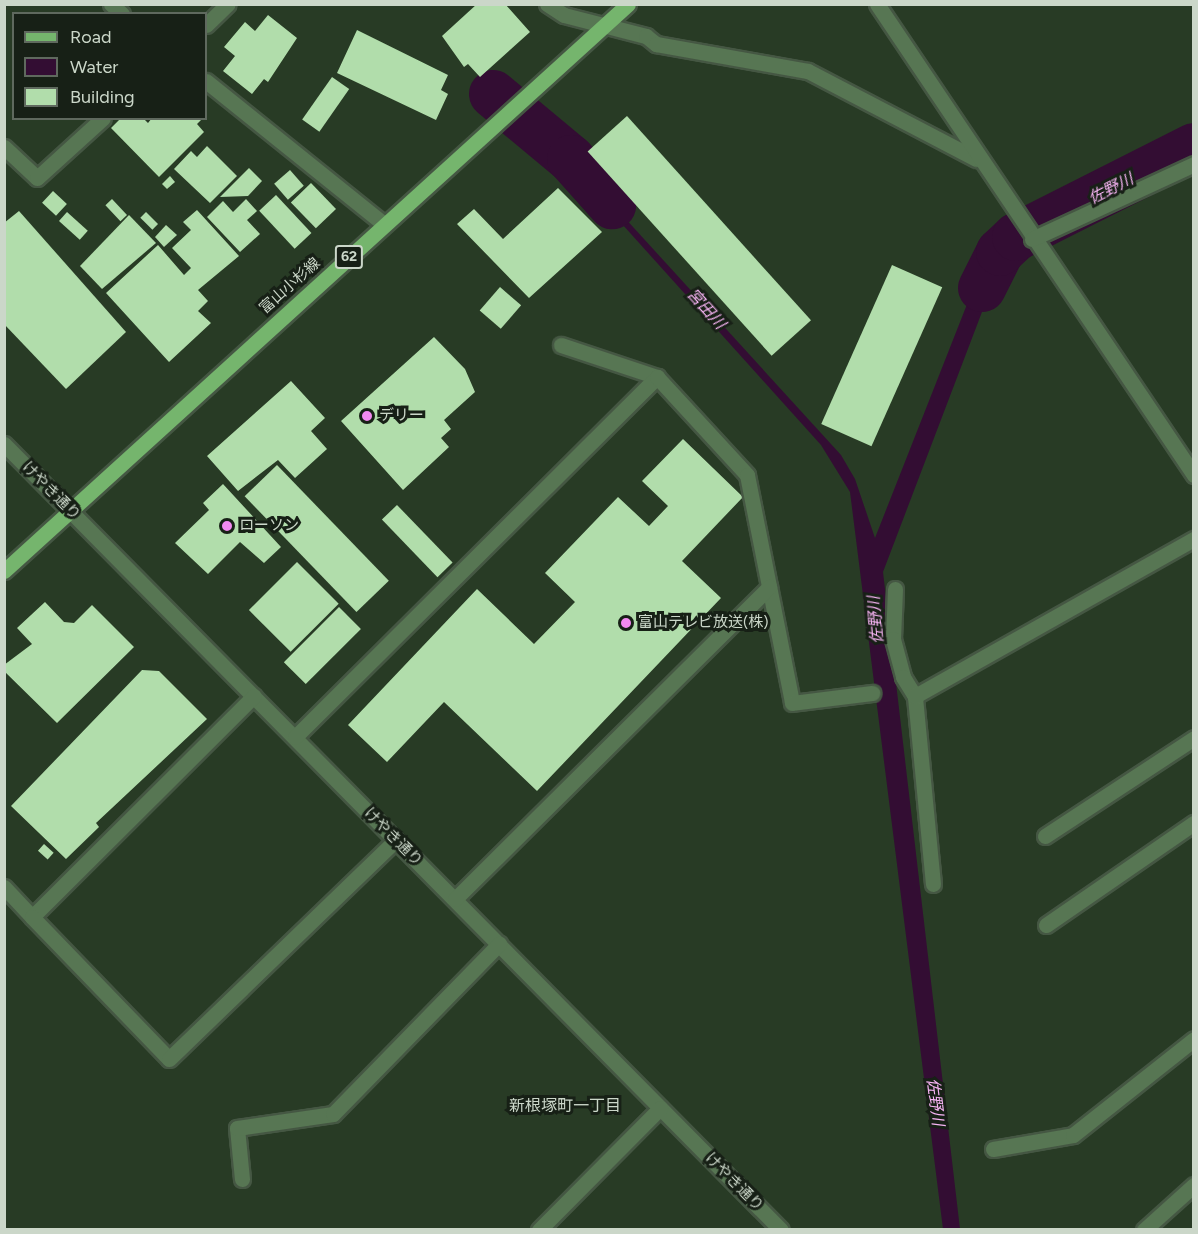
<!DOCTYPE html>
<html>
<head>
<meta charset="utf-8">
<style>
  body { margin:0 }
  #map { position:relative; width:1198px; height:1234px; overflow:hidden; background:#283b25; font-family:Figtree,"Noto Sans JP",sans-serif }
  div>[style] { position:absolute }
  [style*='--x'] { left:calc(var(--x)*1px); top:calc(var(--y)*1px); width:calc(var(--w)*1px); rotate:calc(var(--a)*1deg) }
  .water>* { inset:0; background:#330d33 }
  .river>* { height:48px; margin:-24px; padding:0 24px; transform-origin:24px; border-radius:24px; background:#330d33 }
  .building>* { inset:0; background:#b1ddab; transform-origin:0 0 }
  .roads { filter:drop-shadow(2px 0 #455743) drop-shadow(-2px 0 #455743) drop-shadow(0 2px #455743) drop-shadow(0 -2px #455743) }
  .minor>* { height:15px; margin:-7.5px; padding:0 7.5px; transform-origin:7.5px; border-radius:7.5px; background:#577653 }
  .major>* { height:15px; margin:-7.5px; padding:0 7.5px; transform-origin:7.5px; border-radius:7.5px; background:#75b56d }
  .dots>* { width:16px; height:16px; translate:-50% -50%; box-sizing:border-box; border:3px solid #172016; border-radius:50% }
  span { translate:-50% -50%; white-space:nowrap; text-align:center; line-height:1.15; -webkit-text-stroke:6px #172016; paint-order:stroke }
  .shield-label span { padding:2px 4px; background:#172016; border:2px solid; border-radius:4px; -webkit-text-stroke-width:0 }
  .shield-label { font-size:14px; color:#cbd7c9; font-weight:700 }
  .street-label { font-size:15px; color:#cbd7c9 }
  .poi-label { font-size:15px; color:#cbd7c9 }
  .left { translate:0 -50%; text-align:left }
  .water-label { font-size:16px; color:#f7b4f4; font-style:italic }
  .neighbourhood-label { font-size:16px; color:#cbd7c9 }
  .frame { position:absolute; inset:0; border:6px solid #cbd7c9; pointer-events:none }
  .legend { position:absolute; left:12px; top:12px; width:195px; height:108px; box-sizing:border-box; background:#172016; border:2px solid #5f695e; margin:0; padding:8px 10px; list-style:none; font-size:18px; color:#cbd7c9 }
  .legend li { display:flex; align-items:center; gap:12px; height:30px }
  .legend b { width:30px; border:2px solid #5f695e }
</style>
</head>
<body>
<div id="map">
  <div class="water">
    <div style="clip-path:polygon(1193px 143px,1193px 160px,1169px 172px,1157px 162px)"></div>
    <div style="clip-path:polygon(574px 155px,592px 182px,841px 455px,855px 479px,875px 538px,988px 251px,1014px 227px,1022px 242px,1001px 262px,883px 572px,960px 1229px,943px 1229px,850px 492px,821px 445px,568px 164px,563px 166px,562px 156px)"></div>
    <div style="clip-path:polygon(1145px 166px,1143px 185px,1043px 230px,1038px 217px)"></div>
  </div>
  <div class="river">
    <div style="--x:493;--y:94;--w:102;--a:39.8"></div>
    <div style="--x:571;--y:159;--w:62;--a:48.3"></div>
    <div style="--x:982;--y:288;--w:40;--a:-63.4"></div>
    <div style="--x:1000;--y:252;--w:22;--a:-43"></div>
    <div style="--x:1016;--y:237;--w:199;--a:-26.8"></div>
  </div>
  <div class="building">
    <div style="clip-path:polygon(477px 4px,505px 4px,530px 32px,480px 77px,468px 64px,464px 67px,442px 36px)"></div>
    <div style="clip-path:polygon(268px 15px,297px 38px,268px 82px,264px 79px,252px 94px,223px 71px,235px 56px,224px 47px,245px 22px,255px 31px)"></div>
    <div style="clip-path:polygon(357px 30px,448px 75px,441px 90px,448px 94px,436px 120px,337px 73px)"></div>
    <div style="left:332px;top:77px;width:21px;height:52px;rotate:35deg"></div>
    <div style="left:627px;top:116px;width:275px;height:53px;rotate:48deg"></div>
    <div style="clip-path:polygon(121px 118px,143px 118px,148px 123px,152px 118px,203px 118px,197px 124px,204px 132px,159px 177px,111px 128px)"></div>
    <div style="clip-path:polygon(207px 146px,237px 176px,210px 203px,174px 169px,191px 151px,197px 157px)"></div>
    <div style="clip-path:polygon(249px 168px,262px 181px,248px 196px,220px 197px)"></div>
    <div style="left:290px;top:170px;width:21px;height:21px;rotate:49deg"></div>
    <div style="clip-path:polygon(170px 176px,175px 182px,167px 189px,162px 184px)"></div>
    <div style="left:311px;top:183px;width:36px;height:28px;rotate:46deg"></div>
    <div style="clip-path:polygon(558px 188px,602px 232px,529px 298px,457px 224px,474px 209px,503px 239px)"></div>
    <div style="left:53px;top:191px;width:19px;height:16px;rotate:43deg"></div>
    <div style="left:276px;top:195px;width:52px;height:23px;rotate:47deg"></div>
    <div style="left:112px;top:199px;width:22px;height:9px;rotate:47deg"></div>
    <div style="clip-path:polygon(246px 199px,257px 211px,247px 220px,260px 234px,240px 252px,207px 217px,223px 201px,233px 212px)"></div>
    <div style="clip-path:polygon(197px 210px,239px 256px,198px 290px,208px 301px,198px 311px,211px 323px,169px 362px,106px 293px,158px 245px,184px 275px,191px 268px,172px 248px,191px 230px,183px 222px)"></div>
    <div style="clip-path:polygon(19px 211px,126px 332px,66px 389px,4px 324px,4px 223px)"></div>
    <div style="left:67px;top:212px;width:28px;height:12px;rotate:42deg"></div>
    <div style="left:146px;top:212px;width:17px;height:8px;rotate:45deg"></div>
    <div style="clip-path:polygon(129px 215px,156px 243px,102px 289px,80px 266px)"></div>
    <div style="clip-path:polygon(166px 225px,177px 235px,164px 247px,155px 237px)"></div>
    <div style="left:892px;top:265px;width:55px;height:174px;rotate:24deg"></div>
    <div style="left:500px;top:287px;width:28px;height:31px;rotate:41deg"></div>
    <div style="clip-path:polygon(434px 337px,465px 369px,475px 392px,444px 420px,451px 429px,441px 438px,449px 447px,403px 490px,341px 421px)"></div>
    <div style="clip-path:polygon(291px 381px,325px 418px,311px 431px,327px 449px,295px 478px,278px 460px,238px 491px,207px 456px)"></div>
    <div style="clip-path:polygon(683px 439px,743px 497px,682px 561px,721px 598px,537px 791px,444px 702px,387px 762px,348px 725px,477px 589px,534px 644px,575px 602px,545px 573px,618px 497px,649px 526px,668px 506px,642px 481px)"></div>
    <div style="left:277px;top:465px;width:161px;height:45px;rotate:46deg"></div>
    <div style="clip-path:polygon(223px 484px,281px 547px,264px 563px,240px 542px,208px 574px,175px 543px,209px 510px,203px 503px)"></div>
    <div style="left:397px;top:505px;width:80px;height:21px;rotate:46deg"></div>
    <div style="left:297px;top:562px;width:59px;height:68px;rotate:45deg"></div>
    <div style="clip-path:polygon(45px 602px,64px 622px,74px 623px,92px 605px,134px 647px,57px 723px,4px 671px,4px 665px,32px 644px,17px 628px)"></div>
    <div style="left:339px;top:607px;width:31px;height:78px;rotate:45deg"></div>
    <div style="clip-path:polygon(142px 670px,159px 671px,207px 719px,96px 823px,99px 827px,66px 859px,11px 806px)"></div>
    <div style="left:44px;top:844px;width:13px;height:9px;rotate:42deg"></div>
  </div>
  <div class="roads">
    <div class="minor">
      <div style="--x:111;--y:4;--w:15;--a:42"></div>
      <div style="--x:547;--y:4;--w:20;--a:33"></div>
      <div style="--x:564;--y:15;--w:85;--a:14.4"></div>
      <div style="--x:646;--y:36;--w:13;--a:39"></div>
      <div style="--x:656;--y:44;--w:154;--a:10.1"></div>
      <div style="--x:808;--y:71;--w:190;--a:27.6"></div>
      <div style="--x:877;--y:4;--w:568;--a:56.06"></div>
      <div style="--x:206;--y:25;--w:30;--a:-44"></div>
      <div style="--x:206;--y:81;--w:228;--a:38.8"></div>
      <div style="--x:4;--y:147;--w:45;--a:43.2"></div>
      <div style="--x:37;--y:178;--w:89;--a:-42.3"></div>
      <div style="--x:1032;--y:239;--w:179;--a:-24.8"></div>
      <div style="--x:561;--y:345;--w:101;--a:18.4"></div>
      <div style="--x:4;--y:444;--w:1105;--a:45.33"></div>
      <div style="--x:895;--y:589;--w:50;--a:92.3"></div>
      <div style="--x:893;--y:639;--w:39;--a:75"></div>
      <div style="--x:903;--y:677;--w:22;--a:58"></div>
      <div style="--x:295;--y:737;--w:511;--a:-44.84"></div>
      <div style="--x:657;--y:377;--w:133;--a:47.4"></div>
      <div style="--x:747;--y:475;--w:232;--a:78.8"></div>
      <div style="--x:792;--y:703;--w:81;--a:-7.1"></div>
      <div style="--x:1045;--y:836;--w:178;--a:-33.3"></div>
      <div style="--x:933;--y:884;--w:189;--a:-95.5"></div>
      <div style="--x:915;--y:696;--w:320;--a:-29.4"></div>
      <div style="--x:4;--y:887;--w:41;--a:47"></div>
      <div style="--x:32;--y:917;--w:313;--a:-44.9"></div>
      <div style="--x:455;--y:899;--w:443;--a:-44.8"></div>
      <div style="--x:32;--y:917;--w:197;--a:46"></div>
      <div style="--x:169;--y:1059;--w:315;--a:-44"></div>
      <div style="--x:1046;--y:925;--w:180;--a:-34.6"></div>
      <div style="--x:993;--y:1149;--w:81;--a:-9.9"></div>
      <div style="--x:1073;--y:1135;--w:154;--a:-38.4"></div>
      <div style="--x:242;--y:1179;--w:51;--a:-95.6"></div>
      <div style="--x:237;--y:1128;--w:97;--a:-8.3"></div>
      <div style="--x:333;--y:1114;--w:238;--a:-45.7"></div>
      <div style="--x:539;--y:1230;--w:172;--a:-45.2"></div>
      <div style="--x:1144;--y:1230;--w:67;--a:-42"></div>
    </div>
    <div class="major">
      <div style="--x:4;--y:571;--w:843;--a:-42.26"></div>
    </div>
  </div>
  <div class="dots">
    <div style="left:367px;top:416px;background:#f38af1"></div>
    <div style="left:227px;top:526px;background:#f38af1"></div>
    <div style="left:626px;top:623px;background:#f38af1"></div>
  </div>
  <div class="shield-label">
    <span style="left:349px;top:257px">62</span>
  </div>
  <div class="street-label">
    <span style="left:290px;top:286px;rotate:-42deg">富山小杉線</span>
    <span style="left:51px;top:491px;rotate:45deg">けやき通り</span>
    <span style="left:393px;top:837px;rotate:45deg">けやき通り</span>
    <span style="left:734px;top:1182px;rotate:45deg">けやき通り</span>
  </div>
  <div class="poi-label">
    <span class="left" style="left:379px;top:416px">デリー</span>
    <span class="left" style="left:239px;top:526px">ローソン</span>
    <span class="left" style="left:638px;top:623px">富山テレビ放送(株)</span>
  </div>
  <div class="water-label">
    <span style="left:1111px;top:189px;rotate:-27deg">佐野川</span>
    <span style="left:706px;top:309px;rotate:48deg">宮田川</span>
    <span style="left:876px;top:620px;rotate:-95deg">佐野川</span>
    <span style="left:935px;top:1102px;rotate:83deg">佐野川</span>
  </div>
  <div class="neighbourhood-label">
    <span style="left:565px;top:1106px">新根塚町一丁目</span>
  </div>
  <div class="frame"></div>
  <ul class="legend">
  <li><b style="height:8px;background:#75b56d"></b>Road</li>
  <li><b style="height:16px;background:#330d33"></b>Water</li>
  <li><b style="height:16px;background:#b1ddab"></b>Building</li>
  </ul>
</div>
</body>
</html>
